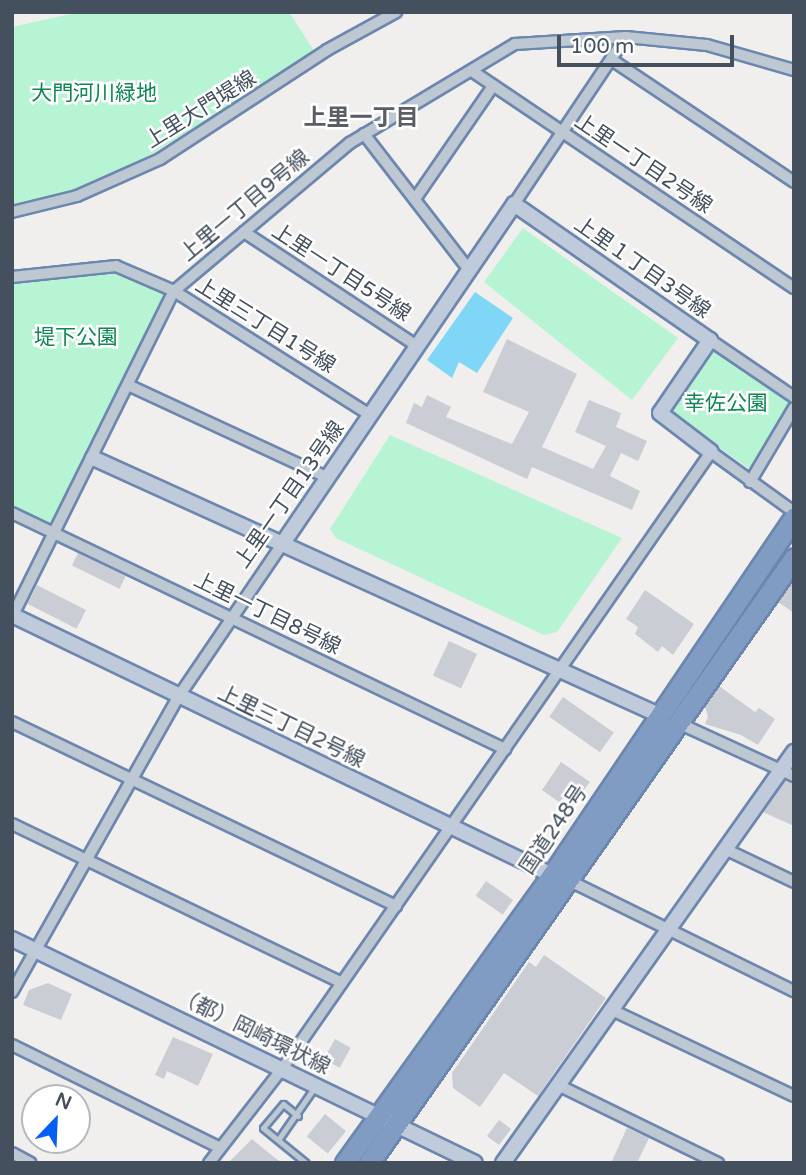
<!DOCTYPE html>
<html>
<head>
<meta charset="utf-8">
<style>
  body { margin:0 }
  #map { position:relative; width:806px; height:1175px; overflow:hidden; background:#f1eeee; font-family:"Varela Round","Noto Sans JP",sans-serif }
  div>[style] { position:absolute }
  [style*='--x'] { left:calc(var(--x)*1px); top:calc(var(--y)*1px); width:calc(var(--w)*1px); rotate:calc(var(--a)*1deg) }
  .green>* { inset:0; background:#b7f4d3 }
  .water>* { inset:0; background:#80d6f6 }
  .building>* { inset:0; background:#cacdd4; transform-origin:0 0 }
  .roads { filter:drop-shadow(2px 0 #6c87af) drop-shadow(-2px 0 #6c87af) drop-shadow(0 2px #6c87af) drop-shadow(0 -2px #6c87af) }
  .lane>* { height:5px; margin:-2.5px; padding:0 2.5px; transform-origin:2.5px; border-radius:2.5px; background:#bdc8d2 }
  .street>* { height:10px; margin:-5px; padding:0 5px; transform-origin:5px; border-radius:5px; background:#bdc8d2 }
  .secondary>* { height:14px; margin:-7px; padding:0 7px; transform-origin:7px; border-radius:7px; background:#bfcada }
  .highway>* { height:19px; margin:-9.5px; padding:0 9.5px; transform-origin:9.5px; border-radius:9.5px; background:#809cc3 }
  span { translate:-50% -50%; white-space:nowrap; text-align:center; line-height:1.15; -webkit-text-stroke:5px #fff; paint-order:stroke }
  .park-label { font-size:21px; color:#0c8852 }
  .street-label { font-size:21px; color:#44505e }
  .neighbourhood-label { font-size:23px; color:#5a5e64; font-weight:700 }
  .frame { position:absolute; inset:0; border:14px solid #44505e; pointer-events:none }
  .north { position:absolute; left:21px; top:1084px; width:70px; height:70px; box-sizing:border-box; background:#fff; border:2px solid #b4b9bf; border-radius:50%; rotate:23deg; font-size:19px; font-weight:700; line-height:28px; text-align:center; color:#44505e }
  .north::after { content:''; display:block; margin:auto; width:24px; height:32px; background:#055ef5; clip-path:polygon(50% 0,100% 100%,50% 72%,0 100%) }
  .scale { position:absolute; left:557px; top:35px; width:177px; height:32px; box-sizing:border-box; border:4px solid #44505e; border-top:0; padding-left:9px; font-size:21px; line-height:24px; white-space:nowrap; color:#44505e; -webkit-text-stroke:5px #fff; paint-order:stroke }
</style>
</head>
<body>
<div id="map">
  <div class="green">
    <div style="clip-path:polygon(79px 12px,289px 12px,316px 54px,125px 170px,76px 190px,12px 207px,12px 27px)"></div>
    <div style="clip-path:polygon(523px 228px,678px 338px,632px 400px,484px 282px)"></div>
    <div style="clip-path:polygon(116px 271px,165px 295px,55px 524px,50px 526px,12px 508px,12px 282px)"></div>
    <div style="clip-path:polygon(717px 348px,791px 402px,751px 470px,674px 416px,672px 407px)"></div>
    <div style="clip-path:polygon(390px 435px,622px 538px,557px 632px,544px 635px,336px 538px,330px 529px)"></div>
  </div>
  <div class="water">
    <div style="clip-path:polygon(475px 292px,513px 318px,477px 373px,459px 362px,452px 378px,427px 360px)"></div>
  </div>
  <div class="building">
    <div style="clip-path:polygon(507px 339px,577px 374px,542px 447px,593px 469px,606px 446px,575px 432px,589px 400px,621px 413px,616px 427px,647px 441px,638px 461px,621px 453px,610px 476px,640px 491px,632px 510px,532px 467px,527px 479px,406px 423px,414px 403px,422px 407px,427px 395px,451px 407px,446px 417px,512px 444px,529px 412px,483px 392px)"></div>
    <div style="left:78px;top:553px;width:53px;height:14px;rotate:26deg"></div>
    <div style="clip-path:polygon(794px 580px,794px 613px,778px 602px)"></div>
    <div style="left:37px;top:585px;width:55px;height:21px;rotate:27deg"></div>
    <div style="clip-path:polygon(645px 590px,694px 624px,673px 655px,662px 646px,658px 652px,635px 634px,638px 627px,626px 619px)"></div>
    <div style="left:449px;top:641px;width:31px;height:38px;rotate:25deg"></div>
    <div style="clip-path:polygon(719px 686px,755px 712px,759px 708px,775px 719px,758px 745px,741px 735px,705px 724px,708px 717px,705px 706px)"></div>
    <div style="left:563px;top:697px;width:62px;height:24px;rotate:35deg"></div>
    <div style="clip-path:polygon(561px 762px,590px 782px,572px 805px,564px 797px,559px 802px,542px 790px)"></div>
    <div style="clip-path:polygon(785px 781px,794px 784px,794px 826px,763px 812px)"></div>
    <div style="left:486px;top:881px;width:33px;height:18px;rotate:35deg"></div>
    <div style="clip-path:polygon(544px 955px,606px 998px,538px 1096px,504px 1073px,480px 1107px,453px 1088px,452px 1073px,529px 962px,536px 967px)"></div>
    <div style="clip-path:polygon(48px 983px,72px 994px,61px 1020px,23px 1005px,29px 990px)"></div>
    <div style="clip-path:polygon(173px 1037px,213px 1054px,198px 1086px,167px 1071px,164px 1079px,155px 1075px)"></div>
    <div style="left:335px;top:1039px;width:18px;height:23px;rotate:29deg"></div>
    <div style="left:325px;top:1114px;width:27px;height:29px;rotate:39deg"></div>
    <div style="left:499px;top:1120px;width:15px;height:20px;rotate:37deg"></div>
    <div style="clip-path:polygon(627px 1128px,649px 1138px,637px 1163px,611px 1163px)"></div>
    <div style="clip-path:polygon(252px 1139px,265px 1150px,282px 1163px,228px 1163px)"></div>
  </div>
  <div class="roads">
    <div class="lane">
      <div style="--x:298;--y:1116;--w:19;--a:-141"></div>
      <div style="--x:283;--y:1104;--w:31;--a:130"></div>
      <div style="--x:263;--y:1128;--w:55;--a:39.1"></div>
      <div style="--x:278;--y:1140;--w:63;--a:-55.3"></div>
    </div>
    <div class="street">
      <div style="--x:612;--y:60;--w:219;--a:33.8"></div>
      <div style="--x:472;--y:71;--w:388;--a:34"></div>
      <div style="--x:364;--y:134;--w:172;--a:52.3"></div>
      <div style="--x:415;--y:199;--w:137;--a:-55.4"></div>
      <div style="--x:514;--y:204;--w:201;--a:-56.2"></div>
      <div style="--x:12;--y:212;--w:67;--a:-13.8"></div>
      <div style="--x:77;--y:196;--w:91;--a:-24"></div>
      <div style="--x:160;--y:159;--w:199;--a:-33.1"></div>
      <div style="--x:327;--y:50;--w:79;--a:-28.8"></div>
      <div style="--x:244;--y:232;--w:207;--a:33.4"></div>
      <div style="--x:12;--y:277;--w:105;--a:-6"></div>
      <div style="--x:116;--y:266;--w:63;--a:23.3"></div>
      <div style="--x:174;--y:291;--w:232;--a:32.3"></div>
      <div style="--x:710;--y:340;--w:102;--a:34.2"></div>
      <div style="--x:128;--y:385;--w:221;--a:24.9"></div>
      <div style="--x:750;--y:482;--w:86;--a:-59.3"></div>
      <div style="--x:12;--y:513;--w:547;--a:25.58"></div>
      <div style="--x:13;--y:615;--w:362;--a:-63.6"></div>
      <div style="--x:174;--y:291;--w:230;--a:-40.1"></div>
      <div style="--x:350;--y:143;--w:192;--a:-31"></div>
      <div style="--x:515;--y:44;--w:111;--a:-3.6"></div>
      <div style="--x:626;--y:37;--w:81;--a:5.6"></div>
      <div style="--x:707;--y:45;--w:91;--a:16"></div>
      <div style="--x:12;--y:722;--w:426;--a:25.6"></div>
      <div style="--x:676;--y:722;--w:130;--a:24.6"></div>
      <div style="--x:12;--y:824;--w:366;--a:25.7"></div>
      <div style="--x:727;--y:850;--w:74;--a:25.5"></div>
      <div style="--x:568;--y:880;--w:252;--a:26.2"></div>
      <div style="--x:12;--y:992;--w:340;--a:-60.6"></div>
      <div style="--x:179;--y:696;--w:185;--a:-55.8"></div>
      <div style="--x:614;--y:1011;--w:199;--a:25.3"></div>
      <div style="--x:12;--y:1045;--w:232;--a:26.3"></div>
      <div style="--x:560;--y:1086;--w:176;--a:26"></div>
      <div style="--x:12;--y:1153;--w:21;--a:28"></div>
      <div style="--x:209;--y:1163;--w:119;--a:-52.2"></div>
      <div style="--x:282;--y:1069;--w:751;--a:-55.19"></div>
      <div style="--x:711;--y:452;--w:102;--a:35.9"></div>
    </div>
    <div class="secondary">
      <div style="--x:93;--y:458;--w:622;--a:24.42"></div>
      <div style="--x:283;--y:543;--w:410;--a:-55.7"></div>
      <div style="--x:514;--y:204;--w:239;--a:34.8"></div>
      <div style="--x:710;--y:340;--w:88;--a:124.4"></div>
      <div style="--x:660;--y:413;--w:64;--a:37.4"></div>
      <div style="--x:12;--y:615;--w:599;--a:25.71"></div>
      <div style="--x:12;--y:939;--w:514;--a:25.82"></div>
      <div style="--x:503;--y:1163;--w:504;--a:-54.7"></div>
    </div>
    <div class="highway">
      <div style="--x:345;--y:1163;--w:355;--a:-54.3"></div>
      <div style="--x:552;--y:875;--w:432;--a:-55.9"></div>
      <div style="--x:369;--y:1163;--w:739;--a:-54.91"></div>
    </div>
  </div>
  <div class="park-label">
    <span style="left:94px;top:94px">大門河川緑地</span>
    <span style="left:76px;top:338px">堤下公園</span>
    <span style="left:726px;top:404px">幸佐公園</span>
  </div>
  <div class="street-label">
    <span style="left:201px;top:110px;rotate:-32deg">上里大門堤線</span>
    <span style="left:643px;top:164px;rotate:34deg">上里一丁目2号線</span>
    <span style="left:245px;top:206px;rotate:-40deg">上里一丁目9号線</span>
    <span style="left:642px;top:268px;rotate:35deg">上里１丁目3号線</span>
    <span style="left:341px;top:273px;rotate:33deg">上里一丁目5号線</span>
    <span style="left:265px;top:326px;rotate:32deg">上里三丁目1号線</span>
    <span style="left:290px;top:495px;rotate:-55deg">上里一丁目13号線</span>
    <span style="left:267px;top:614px;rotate:26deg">上里一丁目8号線</span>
    <span style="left:291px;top:727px;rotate:26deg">上里三丁目2号線</span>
    <span style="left:554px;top:830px;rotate:-56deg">国道248号</span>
    <span style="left:253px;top:1032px;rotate:26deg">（都）岡崎環状線</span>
  </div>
  <div class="neighbourhood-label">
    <span style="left:361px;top:118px">上里一丁目</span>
  </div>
  <div class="frame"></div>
  <div class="north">N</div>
  <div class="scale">100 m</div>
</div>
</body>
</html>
